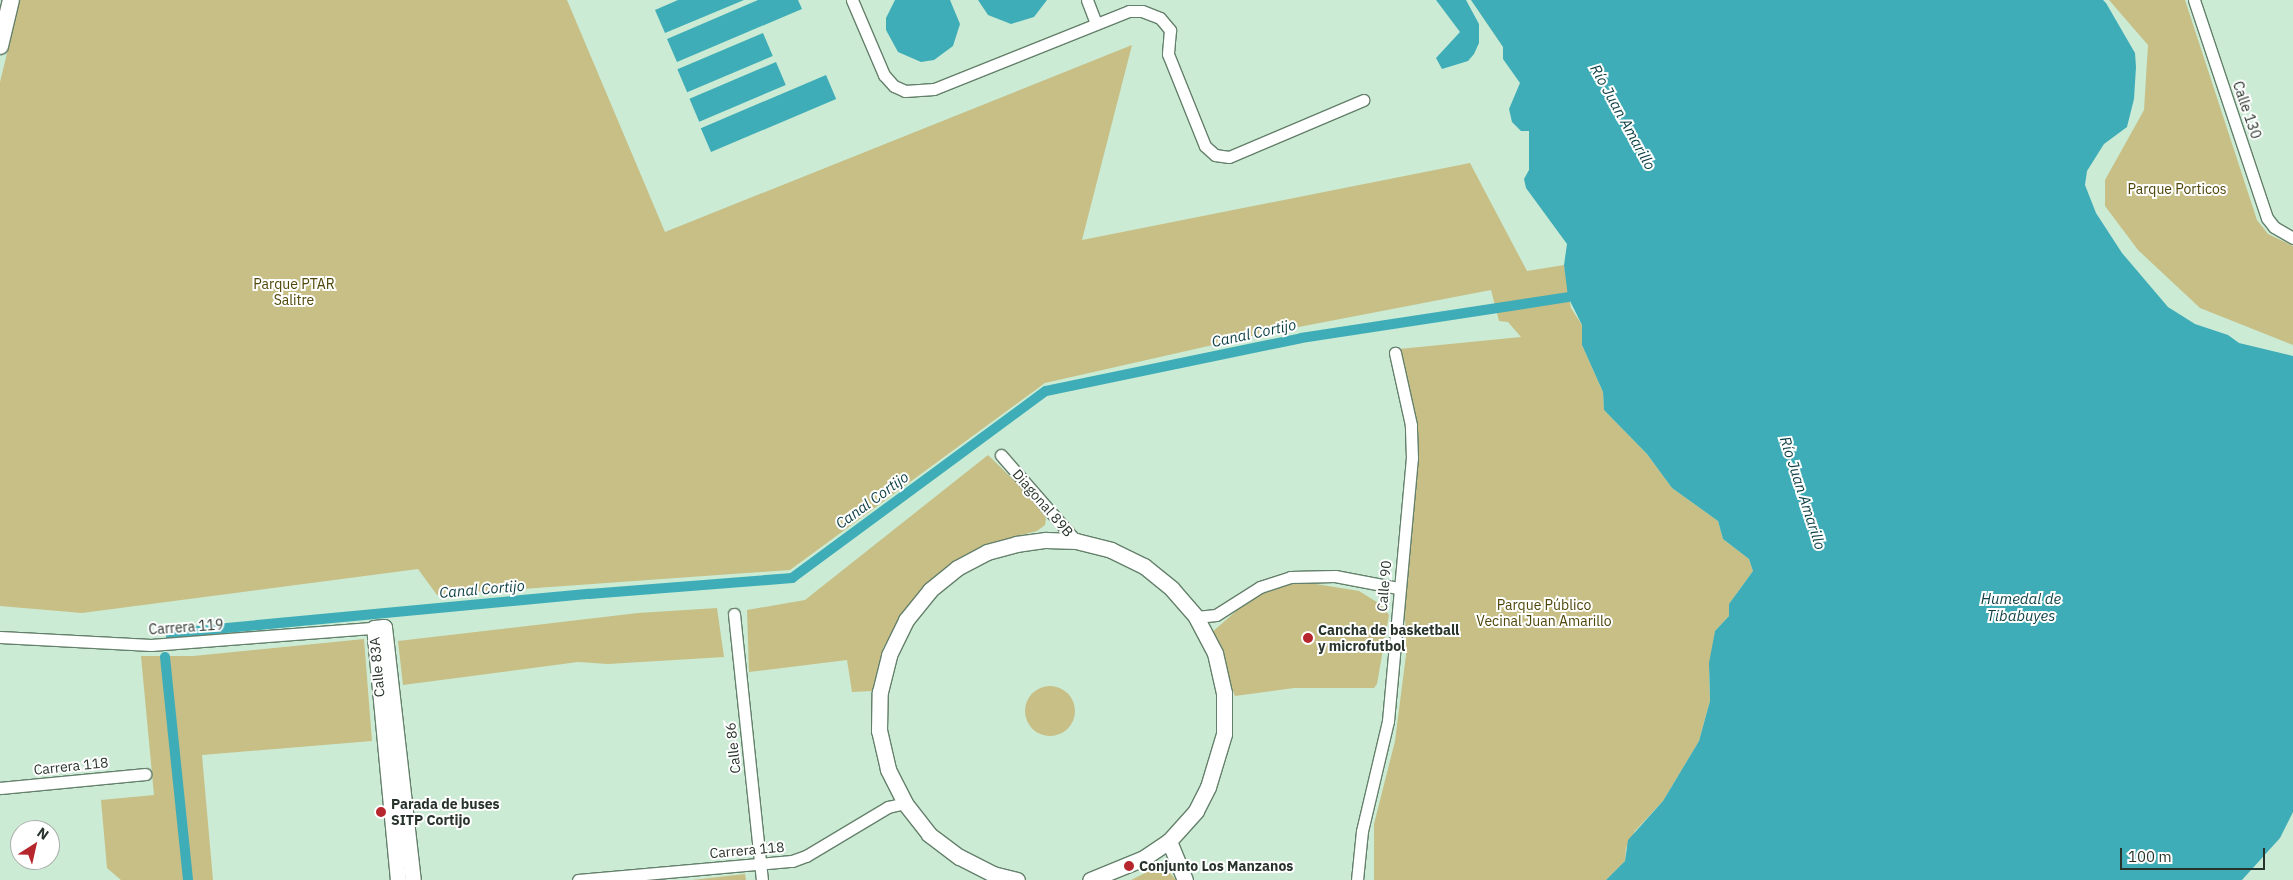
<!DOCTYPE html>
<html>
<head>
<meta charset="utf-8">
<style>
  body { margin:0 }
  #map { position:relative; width:2293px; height:880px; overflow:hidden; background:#ccebd4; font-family:"IBM Plex Sans",sans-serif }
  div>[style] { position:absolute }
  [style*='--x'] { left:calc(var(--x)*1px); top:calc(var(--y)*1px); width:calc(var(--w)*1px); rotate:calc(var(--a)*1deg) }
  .green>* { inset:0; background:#c7bf86 }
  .round { border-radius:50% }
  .water>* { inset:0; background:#3fadb8; transform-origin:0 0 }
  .canal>* { height:10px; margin:-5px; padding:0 5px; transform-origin:5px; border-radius:5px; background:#3fadb8 }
  .roads { filter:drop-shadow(1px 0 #64806b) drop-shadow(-1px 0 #64806b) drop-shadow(0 1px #64806b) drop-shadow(0 -1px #64806b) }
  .minor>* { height:11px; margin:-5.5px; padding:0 5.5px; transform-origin:5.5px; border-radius:5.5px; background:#fff }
  .tertiary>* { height:15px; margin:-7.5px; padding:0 7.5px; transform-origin:7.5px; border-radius:7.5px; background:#fff }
  .secondary>* { height:16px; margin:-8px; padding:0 8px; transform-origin:8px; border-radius:8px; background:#fff }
  .dots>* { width:14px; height:14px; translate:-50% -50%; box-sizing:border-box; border:2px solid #fff; border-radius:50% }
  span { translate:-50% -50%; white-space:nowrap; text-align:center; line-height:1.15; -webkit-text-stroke:4px #fff; paint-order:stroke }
  .street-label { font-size:14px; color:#28342b }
  .park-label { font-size:14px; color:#4f4608 }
  .poi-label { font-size:14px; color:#28342b; font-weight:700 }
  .left { translate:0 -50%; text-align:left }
  .water-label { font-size:15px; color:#0c3f44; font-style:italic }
  .north { position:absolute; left:10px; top:820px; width:50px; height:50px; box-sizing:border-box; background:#fff; border:1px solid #a9aeaa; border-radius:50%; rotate:35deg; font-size:14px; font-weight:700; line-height:20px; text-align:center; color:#28342b }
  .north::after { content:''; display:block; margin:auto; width:18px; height:22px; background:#b6262d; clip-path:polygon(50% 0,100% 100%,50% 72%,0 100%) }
  .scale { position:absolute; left:2120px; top:848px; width:145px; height:22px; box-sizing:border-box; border:2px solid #28342b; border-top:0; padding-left:6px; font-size:15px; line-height:18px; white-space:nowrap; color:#28342b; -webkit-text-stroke:4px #fff; paint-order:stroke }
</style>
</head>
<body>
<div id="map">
  <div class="green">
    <div style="clip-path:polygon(20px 0,567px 0,665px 232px,1132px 45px,1082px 240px,1470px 163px,1527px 271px,1564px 265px,1571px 308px,1582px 325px,1582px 345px,1603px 392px,1604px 410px,1647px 454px,1672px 488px,1718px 521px,1723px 539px,1749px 559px,1753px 571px,1729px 604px,1729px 616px,1715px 631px,1709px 672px,1710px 701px,1699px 741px,1663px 801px,1635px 831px,1626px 848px,1625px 861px,1606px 880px,1374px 880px,1374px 824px,1395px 741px,1406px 655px,1404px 573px,1416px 432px,1399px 349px,1521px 337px,1508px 322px,1499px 321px,1491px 290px,1257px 335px,1045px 383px,790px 570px,437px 595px,418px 569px,82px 613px,0 606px,0 82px)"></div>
    <div style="clip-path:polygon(2109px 0,2185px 0,2257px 220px,2268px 234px,2293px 246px,2293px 345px,2200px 308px,2138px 250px,2105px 206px,2105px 180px,2144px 110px,2148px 45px)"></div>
    <div style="clip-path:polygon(988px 455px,1027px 493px,1046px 518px,1045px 525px,1037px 531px,1003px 540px,920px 592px,900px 617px,883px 648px,872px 691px,852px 692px,847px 660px,749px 672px,747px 610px,805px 600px)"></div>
    <div style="clip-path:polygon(1310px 583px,1359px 591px,1380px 604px,1389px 615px,1377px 684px,1374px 688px,1294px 688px,1235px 696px,1210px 634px,1251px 598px,1285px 584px)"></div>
    <div style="clip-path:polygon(717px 608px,724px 657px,608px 664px,578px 662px,403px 685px,398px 641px,638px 613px)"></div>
    <div style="clip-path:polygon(364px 639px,372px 741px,202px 755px,213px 880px,121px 880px,107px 868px,101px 800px,154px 795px,141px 656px,193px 656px)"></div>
    <div class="round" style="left:1025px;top:686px;width:50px;height:50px"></div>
    <div style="clip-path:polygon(1165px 867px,1176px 880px,1131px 880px,1153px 869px)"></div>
    <div style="clip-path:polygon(745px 874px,746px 880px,692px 880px)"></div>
  </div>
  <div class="water">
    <div style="clip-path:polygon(678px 0,744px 0,665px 33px,655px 10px)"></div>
    <div style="clip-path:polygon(758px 0,798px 0,802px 9px,677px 62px,667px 39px)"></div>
    <div style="clip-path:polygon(895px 0,950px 0,960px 24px,953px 46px,934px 60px,921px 62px,898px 52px,886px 30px,886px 18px)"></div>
    <div style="clip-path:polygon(978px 0,1047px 0,1034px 17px,1011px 24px,988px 15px)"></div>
    <div style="clip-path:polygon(1436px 0,1466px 0,1479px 24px,1479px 43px,1474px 54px,1468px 61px,1442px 69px,1436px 58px,1460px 32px)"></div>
    <div style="clip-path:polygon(1471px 0,2103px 0,2106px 3px,2135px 53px,2136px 67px,2134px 99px,2127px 127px,2104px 144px,2087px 171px,2085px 185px,2096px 213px,2122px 253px,2168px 307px,2195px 324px,2228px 335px,2239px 343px,2293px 356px,2293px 812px,2280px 838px,2242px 880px,1606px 880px,1625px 861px,1628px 840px,1663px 801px,1699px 741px,1710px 701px,1709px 663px,1715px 631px,1729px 616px,1729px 604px,1753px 571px,1749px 559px,1723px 539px,1718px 521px,1672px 488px,1647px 454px,1604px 410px,1603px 392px,1582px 345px,1582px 325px,1568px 297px,1564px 265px,1567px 244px,1526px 188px,1524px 179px,1529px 170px,1529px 131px,1521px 131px,1512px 122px,1509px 109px,1520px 83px,1503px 59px,1503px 47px)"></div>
    <div style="left:763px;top:33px;width:25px;height:93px;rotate:67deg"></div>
    <div style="left:776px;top:62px;width:25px;height:94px;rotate:67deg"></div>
    <div style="left:826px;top:75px;width:26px;height:136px;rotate:67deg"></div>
  </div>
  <div class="canal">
    <div style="--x:171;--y:636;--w:14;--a:-17"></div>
    <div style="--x:184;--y:632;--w:407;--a:-5.4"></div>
    <div style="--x:589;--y:594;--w:204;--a:-4.5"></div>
    <div style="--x:792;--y:578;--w:315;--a:-36.4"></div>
    <div style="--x:1046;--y:391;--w:260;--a:-11.7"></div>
    <div style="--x:1301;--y:338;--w:270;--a:-8.7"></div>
    <div style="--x:165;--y:657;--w:224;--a:84.1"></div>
  </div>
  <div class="roads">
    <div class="minor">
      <div style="--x:852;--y:0;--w:82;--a:66.9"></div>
      <div style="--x:884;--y:75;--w:15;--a:48"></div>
      <div style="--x:894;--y:86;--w:12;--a:24"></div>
      <div style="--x:905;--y:91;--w:29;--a:-4"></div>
      <div style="--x:934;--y:89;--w:210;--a:-21.8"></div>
      <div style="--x:1129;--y:11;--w:13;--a:0"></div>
      <div style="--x:1142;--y:11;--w:19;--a:21"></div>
      <div style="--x:1160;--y:18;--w:16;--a:50"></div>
      <div style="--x:1170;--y:30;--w:24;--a:95"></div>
      <div style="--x:1168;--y:54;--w:99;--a:68.1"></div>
      <div style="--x:1205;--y:146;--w:13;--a:42"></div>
      <div style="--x:1215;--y:155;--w:14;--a:8"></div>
      <div style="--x:1229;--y:157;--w:146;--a:-23"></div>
      <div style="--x:1087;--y:0;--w:25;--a:69"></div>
      <div style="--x:2194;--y:0;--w:230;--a:71.5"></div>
      <div style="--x:2267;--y:218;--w:11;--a:52"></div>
      <div style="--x:2274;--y:227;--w:22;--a:30"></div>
      <div style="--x:1001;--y:455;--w:114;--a:48.9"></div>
      <div style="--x:734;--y:614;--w:267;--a:84"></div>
      <div style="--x:1196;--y:617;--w:20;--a:-6"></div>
      <div style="--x:1216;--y:615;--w:52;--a:-32.5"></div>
      <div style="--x:1260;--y:587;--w:32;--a:-18"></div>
      <div style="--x:1290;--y:577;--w:45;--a:-1.3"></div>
      <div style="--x:1335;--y:576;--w:64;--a:10.8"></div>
      <div style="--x:0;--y:637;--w:151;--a:3"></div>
      <div style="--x:151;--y:645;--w:224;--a:-4.4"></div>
      <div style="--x:0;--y:788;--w:146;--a:-5.5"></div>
      <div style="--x:578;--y:880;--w:215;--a:-5.1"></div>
      <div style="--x:792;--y:861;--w:15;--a:-20"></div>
      <div style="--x:806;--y:856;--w:96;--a:-30.9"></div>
      <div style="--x:888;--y:807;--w:17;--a:-13"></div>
      <div style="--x:1357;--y:880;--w:49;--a:-84.2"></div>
      <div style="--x:1362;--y:831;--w:113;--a:-76.7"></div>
      <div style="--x:1388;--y:721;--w:264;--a:-84.8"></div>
      <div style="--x:1412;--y:458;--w:33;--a:-92"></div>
      <div style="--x:1411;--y:425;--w:74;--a:-102.5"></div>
    </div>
    <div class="tertiary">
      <div style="--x:1169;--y:841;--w:42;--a:67.7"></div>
      <div style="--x:398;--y:880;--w:253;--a:-95.4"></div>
      <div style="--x:374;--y:628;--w:10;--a:-6"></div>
      <div style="--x:384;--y:627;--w:255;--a:83.5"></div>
      <div style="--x:1017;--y:880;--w:25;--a:-166"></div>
      <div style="--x:993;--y:874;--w:38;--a:-153"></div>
      <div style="--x:959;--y:857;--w:38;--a:-143"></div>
      <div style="--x:929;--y:834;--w:39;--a:-128"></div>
      <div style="--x:905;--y:803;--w:38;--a:-117"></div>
      <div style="--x:888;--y:769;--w:39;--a:-103"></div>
      <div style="--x:879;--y:731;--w:39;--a:-89"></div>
      <div style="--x:880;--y:692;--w:38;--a:-76"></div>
      <div style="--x:889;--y:655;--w:39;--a:-64"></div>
      <div style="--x:906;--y:620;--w:38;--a:-51"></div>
      <div style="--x:930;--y:590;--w:35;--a:-39"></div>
      <div style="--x:957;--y:568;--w:34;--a:-28"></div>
      <div style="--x:987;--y:552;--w:30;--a:-15"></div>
      <div style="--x:1016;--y:544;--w:30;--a:-8"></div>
      <div style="--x:1046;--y:540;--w:30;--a:2"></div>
      <div style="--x:1076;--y:541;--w:36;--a:14"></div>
      <div style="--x:1111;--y:550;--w:37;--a:26"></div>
      <div style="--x:1144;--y:566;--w:36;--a:39"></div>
      <div style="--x:1172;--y:589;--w:37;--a:49"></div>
      <div style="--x:1196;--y:617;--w:41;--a:62.2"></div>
      <div style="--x:1215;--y:653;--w:41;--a:77.3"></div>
      <div style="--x:1224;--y:693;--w:41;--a:90"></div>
      <div style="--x:1224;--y:734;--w:55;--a:106.8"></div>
      <div style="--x:1208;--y:787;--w:27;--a:117"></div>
      <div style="--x:1196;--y:811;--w:40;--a:132"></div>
      <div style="--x:1169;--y:841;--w:30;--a:146"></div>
      <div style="--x:1144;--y:858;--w:58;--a:157.8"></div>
    </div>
    <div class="secondary">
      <div style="--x:0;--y:46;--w:47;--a:-76.6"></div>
    </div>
  </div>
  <div class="dots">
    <div style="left:1308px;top:638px;background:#b6262d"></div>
    <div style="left:381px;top:812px;background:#b6262d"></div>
    <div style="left:1129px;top:866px;background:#b6262d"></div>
  </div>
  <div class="street-label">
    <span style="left:2247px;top:110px;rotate:71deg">Calle 130</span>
    <span style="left:1043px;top:503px;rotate:49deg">Diagonal 89B</span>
    <span style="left:1384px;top:586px;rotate:-85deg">Calle 90</span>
    <span style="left:186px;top:627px;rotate:-4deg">Carrera 119</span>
    <span style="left:377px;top:667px;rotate:-95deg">Calle 83A</span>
    <span style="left:733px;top:748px;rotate:-96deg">Calle 86</span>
    <span style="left:71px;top:766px;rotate:-6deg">Carrera 118</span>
    <span style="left:747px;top:850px;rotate:-5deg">Carrera 118</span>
  </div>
  <div class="park-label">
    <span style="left:2177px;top:189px">Parque Porticos</span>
    <span style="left:294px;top:292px">Parque PTAR<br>Salitre</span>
    <span style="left:1544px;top:613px">Parque Público<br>Vecinal Juan Amarillo</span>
  </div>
  <div class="poi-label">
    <span class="left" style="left:1318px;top:638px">Cancha de basketball<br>y microfutbol</span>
    <span class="left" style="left:391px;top:812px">Parada de buses<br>SITP Cortijo</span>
    <span class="left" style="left:1139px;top:866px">Conjunto Los Manzanos</span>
  </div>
  <div class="water-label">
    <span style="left:1623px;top:117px;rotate:61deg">Río Juan Amarillo</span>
    <span style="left:1254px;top:333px;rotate:-12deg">Canal Cortijo</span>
    <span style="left:1803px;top:493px;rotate:72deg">Río Juan Amarillo</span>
    <span style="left:872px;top:500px;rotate:-36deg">Canal Cortijo</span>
    <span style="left:482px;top:589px;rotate:-5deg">Canal Cortijo</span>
    <span style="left:2021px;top:607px">Humedal de<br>Tibabuyes</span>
  </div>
  <div class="north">N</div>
  <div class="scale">100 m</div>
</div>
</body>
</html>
